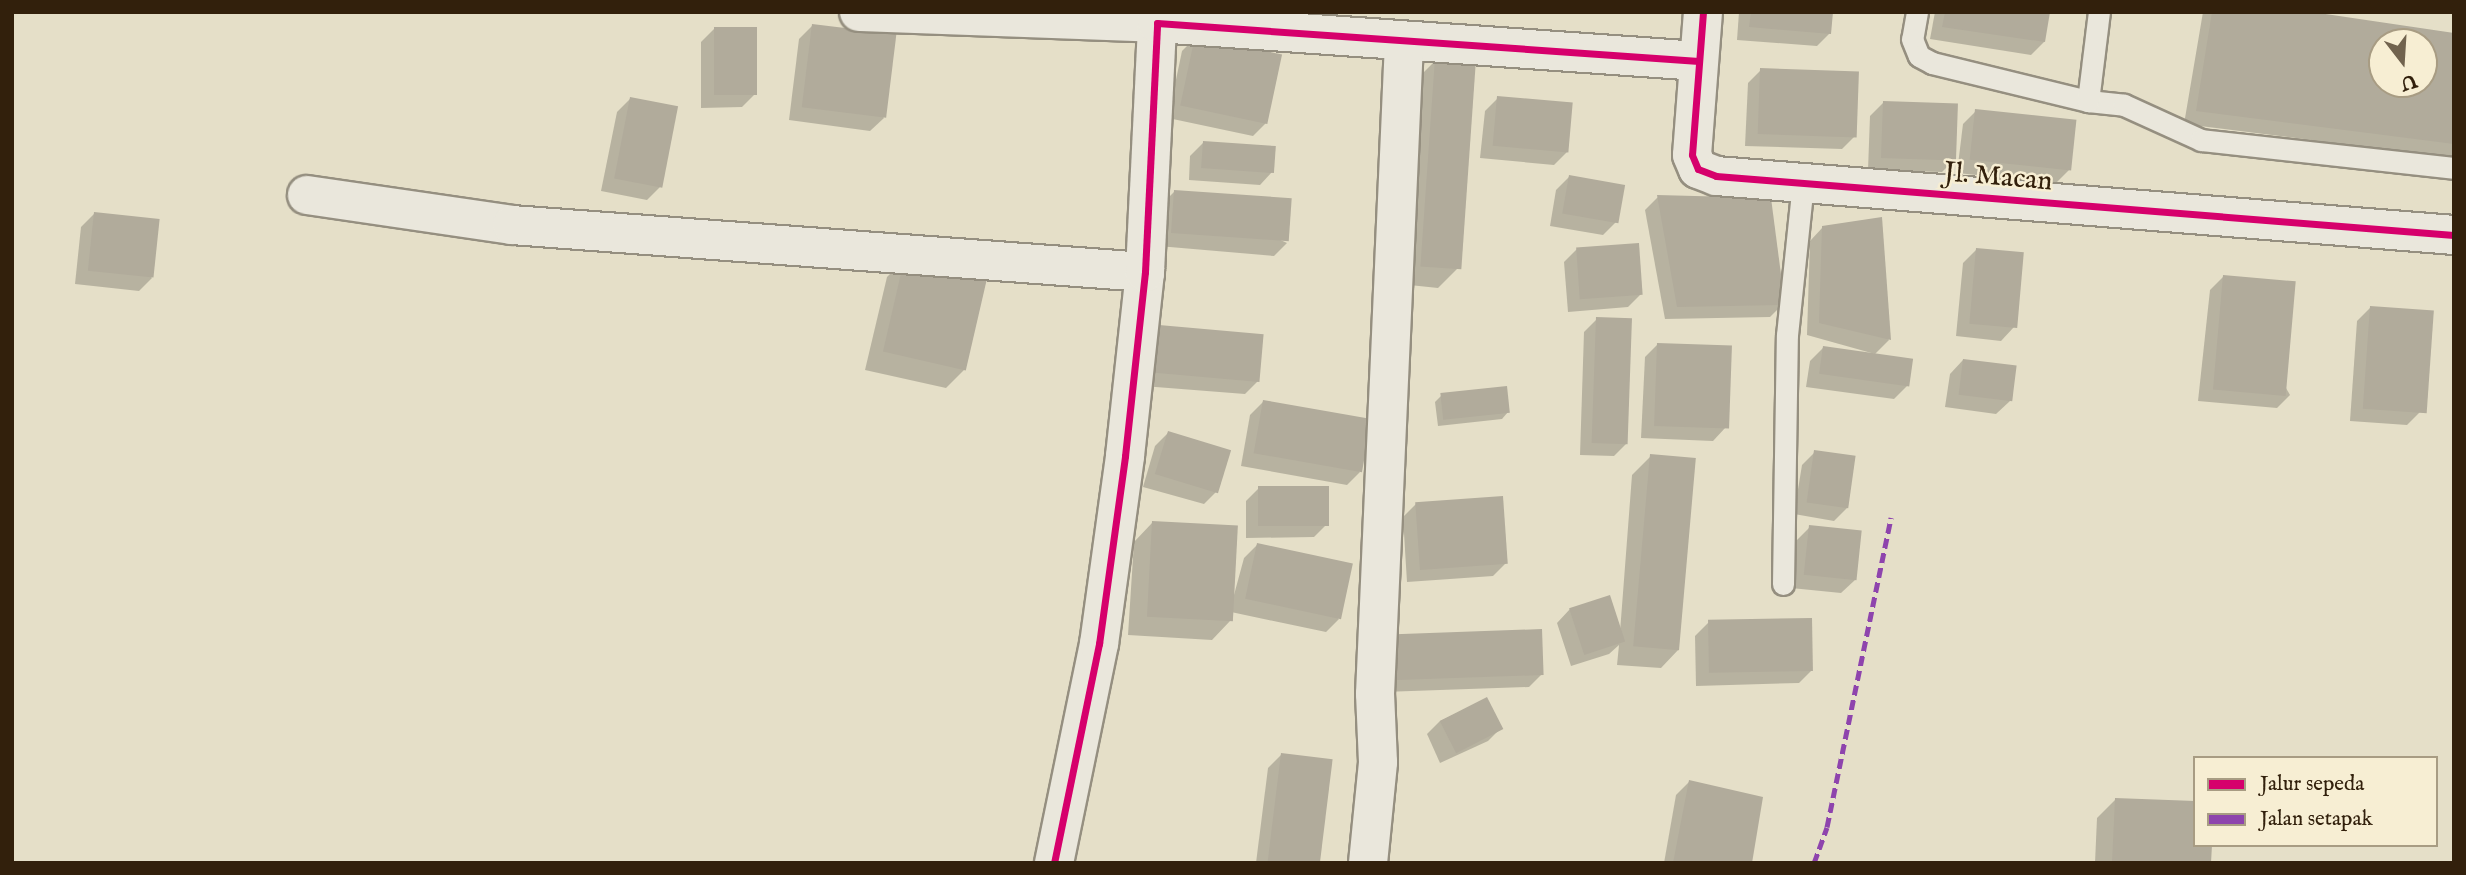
<!DOCTYPE html>
<html>
<head>
<meta charset="utf-8">
<style>
  body { margin:0 }
  #map { position:relative; width:2466px; height:875px; overflow:hidden; background:#e5dfc8; font-family:"IM FELL English",serif }
  div>[style] { position:absolute }
  [style*='--x'] { left:calc(var(--x)*1px); top:calc(var(--y)*1px); width:calc(var(--w)*1px); rotate:calc(var(--a)*1deg) }
  .shadow>* { inset:0; background:#0003 }
  .building>* { inset:0; background:#b1ab9b; transform-origin:0 0 }
  .roads { filter:drop-shadow(2px 0 #958f80) drop-shadow(-2px 0 #958f80) drop-shadow(0 2px #958f80) drop-shadow(0 -2px #958f80) }
  .service>* { height:21px; margin:-10.5px; padding:0 10.5px; transform-origin:10.5px; border-radius:10.5px; background:#eae7dc }
  .minor>* { height:38px; margin:-19px; padding:0 19px; transform-origin:19px; border-radius:19px; background:#eae7dc }
  .quiet>* { height:5px; margin-top:-2.5px; transform-origin:0; background:repeating-linear-gradient(90deg,#8e44ad 0 10px,transparent 0 15px) }
  .cycleway>* { height:7px; margin:-3.5px; padding:0 3.5px; transform-origin:3.5px; border-radius:3.5px; background:#d6006c }
  span { translate:-50% -50%; white-space:nowrap; text-align:center; line-height:1.15; -webkit-text-stroke:5px #f7eed3; paint-order:stroke }
  .street-label { font-size:28px; color:#32200c }
  .frame { position:absolute; inset:0; border:14px solid #32200c; pointer-events:none }
  .legend { position:absolute; left:2193px; top:756px; width:245px; height:91px; box-sizing:border-box; background:#f7eed3; border:2px solid #a89c83; margin:0; padding:9px 12px; list-style:none; font-size:21px; color:#32200c }
  .legend li { display:flex; align-items:center; gap:14px; height:35px }
  .legend b { width:35px; border:2px solid #a89c83 }
  .north { position:absolute; left:2368px; top:28px; width:70px; height:70px; box-sizing:border-box; background:#f7eed3; border:2px solid #a89c83; border-radius:50%; rotate:163deg; font-size:19px; font-weight:700; line-height:28px; text-align:center; color:#32200c }
  .north::after { content:''; display:block; margin:auto; width:24px; height:32px; background:#71634e; clip-path:polygon(50% 0,100% 100%,50% 72%,0 100%) }
</style>
</head>
<body>
<div id="map">
  <div class="shadow">
    <div style="clip-path:polygon(1739px 12px,1832px 12px,1830px 33px,1817px 46px,1737px 40px)"></div>
    <div style="clip-path:polygon(1935px 12px,2048px 12px,2044px 42px,2031px 55px,1930px 39px)"></div>
    <div style="clip-path:polygon(evenodd,2300px 12px,2454px 35px,2454px 158px,2184px 124px,2203px 12px,2300px 12px,2382px 42px,2424px 42px,2424px 84px,2382px 84px,2382px 42px)"></div>
    <div style="clip-path:polygon(812px 26px,884px 118px,870px 131px,789px 120px,799px 39px)"></div>
    <div style="clip-path:polygon(714px 29px,755px 94px,742px 107px,701px 108px,701px 42px)"></div>
    <div style="clip-path:polygon(1195px 38px,1266px 123px,1253px 136px,1168px 118px,1182px 51px)"></div>
    <div style="clip-path:polygon(1436px 60px,1457px 269px,1438px 288px,1400px 284px,1417px 79px)"></div>
    <div style="clip-path:polygon(1761px 70px,1855px 136px,1842px 149px,1745px 146px,1748px 83px)"></div>
    <div style="clip-path:polygon(1498px 98px,1567px 152px,1554px 165px,1480px 158px,1485px 111px)"></div>
    <div style="clip-path:polygon(630px 99px,660px 187px,647px 200px,601px 191px,617px 112px)"></div>
    <div style="clip-path:polygon(1883px 103px,1955px 159px,1942px 172px,1868px 170px,1870px 116px)"></div>
    <div style="clip-path:polygon(1976px 111px,2069px 170px,2056px 183px,1957px 173px,1963px 124px)"></div>
    <div style="clip-path:polygon(1203px 143px,1273px 171px,1260px 185px,1189px 180px,1190px 156px)"></div>
    <div style="clip-path:polygon(1569px 177px,1616px 222px,1603px 235px,1550px 226px,1556px 190px)"></div>
    <div style="clip-path:polygon(1174px 192px,1287px 243px,1274px 256px,1158px 246px,1161px 205px)"></div>
    <div style="clip-path:polygon(1658px 197px,1783px 304px,1770px 317px,1665px 319px,1645px 210px)"></div>
    <div style="clip-path:polygon(94px 214px,152px 278px,139px 291px,75px 284px,81px 227px)"></div>
    <div style="clip-path:polygon(1823px 227px,1889px 340px,1875px 354px,1807px 335px,1810px 241px)"></div>
    <div style="clip-path:polygon(1577px 249px,1641px 294px,1628px 307px,1568px 312px,1564px 262px)"></div>
    <div style="clip-path:polygon(1976px 250px,2014px 327px,2001px 341px,1956px 336px,1963px 263px)"></div>
    <div style="clip-path:polygon(906px 258px,964px 370px,946px 388px,865px 370px,887px 277px)"></div>
    <div style="clip-path:polygon(2223px 277px,2290px 395px,2277px 408px,2198px 401px,2210px 290px)"></div>
    <div style="clip-path:polygon(2370px 308px,2420px 412px,2407px 425px,2350px 421px,2357px 321px)"></div>
    <div style="clip-path:polygon(1597px 319px,1627px 443px,1614px 456px,1580px 455px,1584px 332px)"></div>
    <div style="clip-path:polygon(1160px 327px,1258px 381px,1245px 394px,1143px 386px,1147px 340px)"></div>
    <div style="clip-path:polygon(1658px 344px,1726px 427px,1713px 441px,1641px 438px,1645px 357px)"></div>
    <div style="clip-path:polygon(1823px 348px,1907px 386px,1894px 399px,1806px 387px,1810px 361px)"></div>
    <div style="clip-path:polygon(1963px 360px,2010px 401px,1996px 414px,1945px 407px,1950px 374px)"></div>
    <div style="clip-path:polygon(1441px 396px,1508px 412px,1502px 419px,1438px 426px,1435px 402px)"></div>
    <div style="clip-path:polygon(1263px 402px,1360px 472px,1347px 485px,1241px 466px,1250px 415px)"></div>
    <div style="clip-path:polygon(1168px 433px,1217px 491px,1204px 504px,1143px 487px,1155px 446px)"></div>
    <div style="clip-path:polygon(1815px 452px,1847px 508px,1834px 521px,1794px 514px,1802px 465px)"></div>
    <div style="clip-path:polygon(1651px 456px,1679px 649px,1661px 668px,1617px 665px,1619px 645px,1609px 654px,1571px 666px,1557px 623px,1570px 609px,1620px 632px,1632px 475px)"></div>
    <div style="clip-path:polygon(1259px 488px,1327px 524px,1314px 537px,1246px 538px,1246px 501px)"></div>
    <div style="clip-path:polygon(1416px 504px,1506px 563px,1493px 576px,1407px 582px,1403px 517px)"></div>
    <div style="clip-path:polygon(1152px 523px,1231px 606px,1244px 558px,1257px 545px,1339px 619px,1326px 632px,1231px 612px,1230px 621px,1212px 640px,1128px 635px,1134px 542px)"></div>
    <div style="clip-path:polygon(1810px 527px,1855px 580px,1841px 593px,1791px 588px,1797px 540px)"></div>
    <div style="clip-path:polygon(1708px 623px,1812px 670px,1799px 683px,1696px 686px,1695px 636px)"></div>
    <div style="clip-path:polygon(1382px 649px,1542px 674px,1529px 687px,1383px 692px)"></div>
    <div style="clip-path:polygon(1487px 699px,1501px 728px,1488px 741px,1440px 763px,1427px 734px,1440px 721px)"></div>
    <div style="clip-path:polygon(1281px 755px,1318px 863px,1256px 863px,1268px 768px)"></div>
    <div style="clip-path:polygon(1689px 782px,1751px 863px,1664px 863px,1676px 795px)"></div>
    <div style="clip-path:polygon(2115px 800px,2195px 845px,2209px 863px,2095px 863px,2097px 818px)"></div>
  </div>
  <div class="building">
    <div style="clip-path:polygon(1751px 12px,1833px 12px,1831px 34px,1749px 27px)"></div>
    <div style="clip-path:polygon(1945px 12px,2050px 12px,2045px 42px,1942px 27px)"></div>
    <div style="clip-path:polygon(evenodd,2212px 12px,2312px 12px,2454px 33px,2454px 144px,2196px 111px,2212px 12px,2382px 42px,2424px 42px,2424px 84px,2382px 84px,2382px 42px)"></div>
    <div style="left:812px;top:24px;width:85px;height:84px;rotate:7deg"></div>
    <div style="left:757px;top:27px;width:68px;height:43px;rotate:90deg"></div>
    <div style="left:1195px;top:36px;width:89px;height:71px;rotate:12deg"></div>
    <div style="left:1435px;top:58px;width:41px;height:209px;rotate:4deg"></div>
    <div style="left:1760px;top:68px;width:99px;height:66px;rotate:2deg"></div>
    <div style="left:1497px;top:96px;width:76px;height:50px;rotate:5deg"></div>
    <div style="left:630px;top:97px;width:49px;height:83px;rotate:11deg"></div>
    <div style="left:1883px;top:101px;width:75px;height:57px;rotate:2deg"></div>
    <div style="left:1975px;top:109px;width:102px;height:51px;rotate:6deg"></div>
    <div style="left:1203px;top:141px;width:73px;height:27px;rotate:4deg"></div>
    <div style="left:1569px;top:175px;width:57px;height:39px;rotate:10deg"></div>
    <div style="left:1174px;top:190px;width:118px;height:43px;rotate:4deg"></div>
    <div style="clip-path:polygon(1657px 195px,1771px 198px,1785px 305px,1677px 307px)"></div>
    <div style="left:94px;top:212px;width:66px;height:59px;rotate:6deg"></div>
    <div style="clip-path:polygon(1882px 217px,1891px 340px,1819px 323px,1822px 226px)"></div>
    <div style="left:1639px;top:243px;width:52px;height:63px;rotate:86deg"></div>
    <div style="left:1976px;top:248px;width:48px;height:76px;rotate:5deg"></div>
    <div style="left:905px;top:256px;width:85px;height:98px;rotate:13deg"></div>
    <div style="left:2223px;top:275px;width:73px;height:115px;rotate:5deg"></div>
    <div style="left:2370px;top:306px;width:64px;height:103px;rotate:4deg"></div>
    <div style="left:1596px;top:317px;width:36px;height:126px;rotate:2deg"></div>
    <div style="left:1159px;top:325px;width:105px;height:48px;rotate:5deg"></div>
    <div style="left:1657px;top:343px;width:75px;height:83px;rotate:2deg"></div>
    <div style="left:1823px;top:346px;width:91px;height:28px;rotate:8deg"></div>
    <div style="left:1963px;top:359px;width:54px;height:36px;rotate:7deg"></div>
    <div style="left:1507px;top:386px;width:27px;height:67px;rotate:84deg"></div>
    <div style="left:1263px;top:400px;width:110px;height:54px;rotate:10deg"></div>
    <div style="left:1168px;top:431px;width:66px;height:45px;rotate:17deg"></div>
    <div style="left:1814px;top:450px;width:42px;height:53px;rotate:8deg"></div>
    <div style="left:1650px;top:454px;width:46px;height:193px;rotate:5deg"></div>
    <div style="left:1258px;top:486px;width:71px;height:40px"></div>
    <div style="left:1503px;top:496px;width:68px;height:88px;rotate:86deg"></div>
    <div style="left:1152px;top:521px;width:86px;height:96px;rotate:3deg"></div>
    <div style="left:1809px;top:525px;width:53px;height:50px;rotate:6deg"></div>
    <div style="left:1257px;top:543px;width:98px;height:57px;rotate:12deg"></div>
    <div style="left:1610px;top:595px;width:49px;height:43px;rotate:72deg"></div>
    <div style="left:1812px;top:618px;width:53px;height:104px;rotate:89deg"></div>
    <div style="left:1542px;top:629px;width:46px;height:147px;rotate:88deg"></div>
    <div style="left:1487px;top:697px;width:36px;height:53px;rotate:63deg"></div>
    <div style="left:1281px;top:753px;width:52px;height:111px;rotate:7deg"></div>
    <div style="clip-path:polygon(1689px 780px,1763px 797px,1752px 863px,1673px 863px)"></div>
    <div style="clip-path:polygon(2115px 798px,2195px 801px,2195px 845px,2212px 845px,2211px 863px,2112px 863px)"></div>
  </div>
  <div class="roads">
    <div class="service">
      <div style="--x:1917;--y:12;--w:27;--a:100"></div>
      <div style="--x:1912;--y:39;--w:18;--a:68"></div>
      <div style="--x:1919;--y:56;--w:15;--a:28"></div>
      <div style="--x:1932;--y:63;--w:161;--a:13.7"></div>
      <div style="--x:2088;--y:101;--w:36;--a:6"></div>
      <div style="--x:2124;--y:105;--w:85;--a:24.4"></div>
      <div style="--x:2201;--y:140;--w:255;--a:6.3"></div>
      <div style="--x:2088;--y:101;--w:90;--a:-83"></div>
      <div style="--x:1783;--y:584;--w:249;--a:-89.1"></div>
      <div style="--x:1787;--y:335;--w:152;--a:-84"></div>
    </div>
    <div class="minor">
      <div style="--x:859;--y:12;--w:298;--a:2.1"></div>
      <div style="--x:1703;--y:12;--w:143;--a:94.4"></div>
      <div style="--x:1692;--y:155;--w:15;--a:67"></div>
      <div style="--x:1698;--y:169;--w:19;--a:21"></div>
      <div style="--x:1716;--y:176;--w:740;--a:4.57"></div>
      <div style="--x:307;--y:195;--w:207;--a:8.3"></div>
      <div style="--x:512;--y:225;--w:635;--a:4.25"></div>
      <div style="--x:1054;--y:863;--w:224;--a:-78.4"></div>
      <div style="--x:1099;--y:644;--w:190;--a:-82.1"></div>
      <div style="--x:1125;--y:456;--w:185;--a:-83.8"></div>
      <div style="--x:1145;--y:272;--w:249;--a:-87.2"></div>
      <div style="--x:1157;--y:23;--w:543;--a:4.01"></div>
      <div style="--x:1368;--y:863;--w:101;--a:-84.3"></div>
      <div style="--x:1378;--y:762;--w:68;--a:-92.5"></div>
      <div style="--x:1375;--y:694;--w:653;--a:-87.45"></div>
    </div>
  </div>
  <div class="quiet">
    <div style="--x:1814;--y:863;--w:38;--a:-70"></div>
    <div style="--x:1827;--y:827;--w:316;--a:-78.3"></div>
  </div>
  <div class="cycleway">
    <div style="--x:1703;--y:12;--w:143;--a:94.4"></div>
    <div style="--x:1692;--y:155;--w:15;--a:67"></div>
    <div style="--x:1698;--y:169;--w:19;--a:21"></div>
    <div style="--x:1716;--y:176;--w:740;--a:4.57"></div>
    <div style="--x:1054;--y:863;--w:224;--a:-78.4"></div>
    <div style="--x:1099;--y:644;--w:190;--a:-82.1"></div>
    <div style="--x:1125;--y:456;--w:185;--a:-83.8"></div>
    <div style="--x:1145;--y:272;--w:249;--a:-87.2"></div>
    <div style="--x:1157;--y:23;--w:543;--a:4.01"></div>
  </div>
  <div class="street-label">
    <span style="left:1998px;top:178px;rotate:5deg">Jl. Macan</span>
  </div>
  <div class="frame"></div>
  <ul class="legend">
  <li><b style="height:9px;background:#d6006c"></b>Jalur sepeda</li>
  <li><b style="height:9px;background:#8e44ad"></b>Jalan setapak</li>
  </ul>
  <div class="north">U</div>
</div>
</body>
</html>
